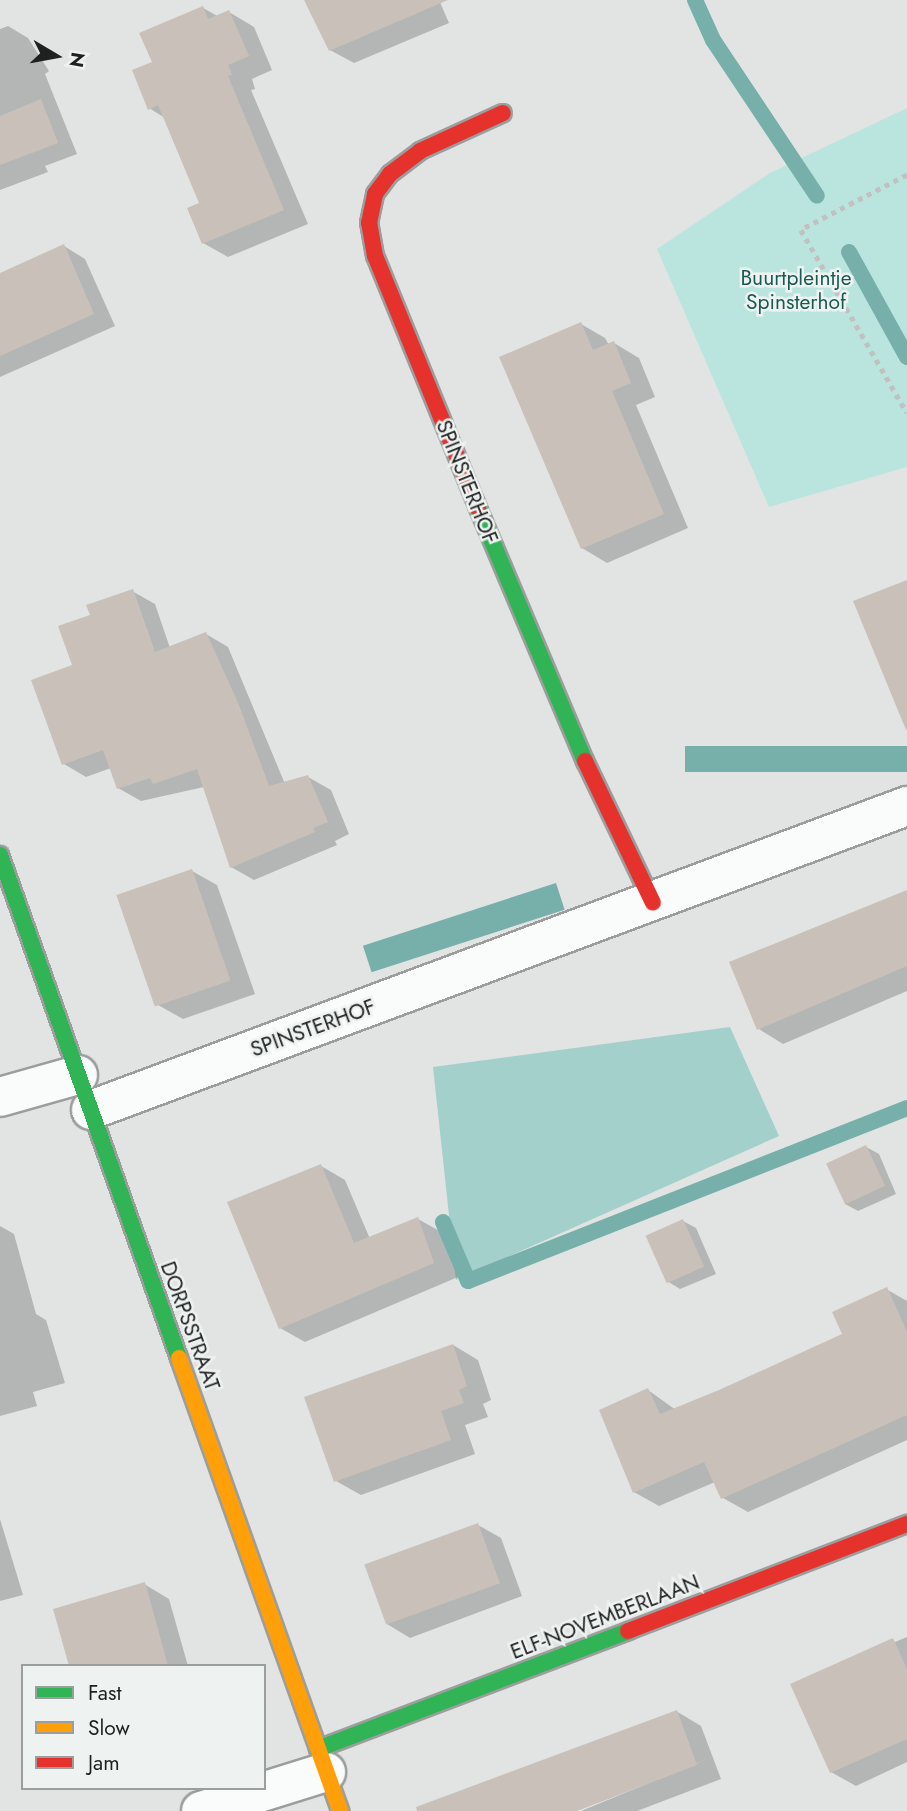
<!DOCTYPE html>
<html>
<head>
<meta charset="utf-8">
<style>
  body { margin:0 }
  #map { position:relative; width:907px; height:1811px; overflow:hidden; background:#e1e4e3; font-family:Jost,sans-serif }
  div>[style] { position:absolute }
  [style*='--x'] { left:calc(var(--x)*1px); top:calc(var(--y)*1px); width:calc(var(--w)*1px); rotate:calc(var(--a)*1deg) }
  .green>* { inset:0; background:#bae5df }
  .forest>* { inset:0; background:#a3d0ca }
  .water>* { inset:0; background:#77b0aa; transform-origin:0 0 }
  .shadow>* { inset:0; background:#0003 }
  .stream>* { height:16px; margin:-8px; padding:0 8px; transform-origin:8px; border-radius:8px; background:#77b0aa }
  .building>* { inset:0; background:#c9c1b9; transform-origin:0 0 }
  .path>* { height:4.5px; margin-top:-2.25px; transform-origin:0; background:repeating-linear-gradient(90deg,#c1c1c1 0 5px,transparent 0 10px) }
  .roads { filter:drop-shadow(2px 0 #9c9e9e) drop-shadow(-2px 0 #9c9e9e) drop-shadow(0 2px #9c9e9e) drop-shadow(0 -2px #9c9e9e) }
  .street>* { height:38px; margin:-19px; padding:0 19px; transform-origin:19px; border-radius:19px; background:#fafbfb }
  .fast>* { height:16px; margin:-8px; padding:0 8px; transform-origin:8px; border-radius:8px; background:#30b455 }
  .slow>* { height:16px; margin:-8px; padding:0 8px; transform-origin:8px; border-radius:8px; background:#ff9f0a }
  .jam>* { height:16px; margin:-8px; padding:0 8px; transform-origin:8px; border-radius:8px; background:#e5322d }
  span { translate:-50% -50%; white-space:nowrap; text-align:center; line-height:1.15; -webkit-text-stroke:5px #eef2f1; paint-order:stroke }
  .park-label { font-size:21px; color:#195b54 }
  .street-label { font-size:21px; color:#1f2121 }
  .legend { position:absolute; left:21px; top:1664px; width:245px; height:126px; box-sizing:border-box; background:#eef2f1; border:2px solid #9b9e9e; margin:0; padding:9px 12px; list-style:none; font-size:21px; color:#1f2121 }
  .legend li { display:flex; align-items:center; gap:14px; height:35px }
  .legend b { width:35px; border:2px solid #9b9e9e }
  .north { position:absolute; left:21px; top:21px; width:70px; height:70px; -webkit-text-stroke:5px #eef2f1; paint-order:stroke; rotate:100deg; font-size:19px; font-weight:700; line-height:28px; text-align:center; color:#1f2121 }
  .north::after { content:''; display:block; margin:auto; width:24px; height:32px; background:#1f2121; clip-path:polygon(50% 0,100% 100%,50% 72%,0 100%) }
</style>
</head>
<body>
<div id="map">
  <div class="green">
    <div style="clip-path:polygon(907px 108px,907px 467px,769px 507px,657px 249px,770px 173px)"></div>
  </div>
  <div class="forest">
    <div style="clip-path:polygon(730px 1027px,779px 1136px,456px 1280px,433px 1067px)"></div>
  </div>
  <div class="water">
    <div style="left:907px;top:746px;width:26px;height:222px;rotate:90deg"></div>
    <div style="left:556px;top:883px;width:28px;height:203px;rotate:72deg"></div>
  </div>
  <div class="shadow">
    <div style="clip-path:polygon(306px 0,439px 0,449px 23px,354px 63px,330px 50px)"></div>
    <div style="clip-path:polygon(203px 8px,219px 17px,229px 12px,254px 27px,272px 70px,252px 79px,255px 89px,251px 90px,308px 224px,228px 257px,203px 243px,201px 204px,165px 118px,149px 108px,154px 63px)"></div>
    <div style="clip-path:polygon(8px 26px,28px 38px,49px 71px,45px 74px,77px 154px,45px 166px,48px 172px,0 190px,0 29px)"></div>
    <div style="clip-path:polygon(64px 246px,85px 259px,115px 326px,0 377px,0 274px)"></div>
    <div style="clip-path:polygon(581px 324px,605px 338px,609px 345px,614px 343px,639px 358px,655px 397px,636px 405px,688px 528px,607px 563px,582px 548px)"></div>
    <div style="clip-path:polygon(132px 591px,155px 604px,170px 648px,206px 634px,228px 647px,285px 784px,308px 777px,331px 790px,349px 834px,335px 841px,337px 845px,254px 880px,231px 867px,204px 787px,141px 801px,118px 788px,111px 768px,86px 777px,64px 764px,74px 666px,92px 616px)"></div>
    <div style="clip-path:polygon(192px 871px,217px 885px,255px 994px,183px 1019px,158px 1005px)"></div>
    <div style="clip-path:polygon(907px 894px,907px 991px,783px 1044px,759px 1029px)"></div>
    <div style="clip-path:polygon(866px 1147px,879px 1154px,896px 1194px,858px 1211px,845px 1204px)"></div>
    <div style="clip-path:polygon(321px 1166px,345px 1180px,370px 1239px,418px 1219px,443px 1233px,458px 1277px,305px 1342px,280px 1328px)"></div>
    <div style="clip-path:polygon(683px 1221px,696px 1228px,716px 1274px,680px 1289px,667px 1281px)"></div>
    <div style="clip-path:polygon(0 1226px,14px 1234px,36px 1314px,46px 1320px,65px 1383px,33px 1392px,37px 1406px,0 1416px)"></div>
    <div style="clip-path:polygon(886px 1289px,907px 1301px,907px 1440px,748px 1512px,723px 1498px,715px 1482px,659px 1506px,634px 1492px,648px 1390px,676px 1410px,844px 1335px)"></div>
    <div style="clip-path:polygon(453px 1345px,478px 1360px,491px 1400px,483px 1404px,488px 1417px,465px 1425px,475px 1454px,361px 1495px,336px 1481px)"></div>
    <div style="clip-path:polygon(0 1519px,23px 1595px,0 1601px)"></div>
    <div style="clip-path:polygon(478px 1525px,501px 1538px,522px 1596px,410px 1638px,387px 1624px)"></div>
    <div style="clip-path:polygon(144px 1584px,169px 1599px,188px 1666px,71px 1666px)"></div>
    <div style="clip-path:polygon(907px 1637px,907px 1762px,856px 1786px,831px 1772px,793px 1685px)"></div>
    <div style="clip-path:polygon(676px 1711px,701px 1726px,721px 1779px,637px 1811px,581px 1811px,705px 1760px,571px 1811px,478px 1811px)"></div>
  </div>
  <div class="stream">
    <div style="--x:695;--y:0;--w:44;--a:65.8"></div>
    <div style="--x:713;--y:40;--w:187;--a:56.3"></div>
    <div style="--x:849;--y:252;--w:120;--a:61.1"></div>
    <div style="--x:443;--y:1222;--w:64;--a:67"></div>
    <div style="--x:468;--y:1281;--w:472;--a:-21.5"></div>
  </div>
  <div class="building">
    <div style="clip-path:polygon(304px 0,448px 0,329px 51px)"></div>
    <div style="clip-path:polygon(203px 6px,208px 19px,229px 10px,249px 56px,228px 65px,232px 75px,228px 76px,284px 210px,202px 244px,187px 208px,199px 203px,158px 105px,148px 110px,132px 70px,152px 62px,139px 33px)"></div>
    <div style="clip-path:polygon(41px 99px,58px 143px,0 165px,0 116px)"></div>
    <div style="clip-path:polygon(64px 244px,94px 314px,0 356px,0 273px)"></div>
    <div style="clip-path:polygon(581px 322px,593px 350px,614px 341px,631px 383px,612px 391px,664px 514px,581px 549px,499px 357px)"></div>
    <div style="clip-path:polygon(907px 580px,907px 729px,906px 730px,853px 601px)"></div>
    <div style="clip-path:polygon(133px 589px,155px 652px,206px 632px,239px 705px,269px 786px,308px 775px,328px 822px,313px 828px,315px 832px,230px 868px,197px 769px,153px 784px,150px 778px,117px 789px,103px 750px,62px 765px,31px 680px,72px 665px,58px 626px,90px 615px,86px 605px)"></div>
    <div style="left:192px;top:869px;width:118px;height:80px;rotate:71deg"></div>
    <div style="clip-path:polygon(907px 890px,907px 966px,757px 1030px,729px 962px)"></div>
    <div style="left:866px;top:1145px;width:45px;height:44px;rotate:65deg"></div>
    <div style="clip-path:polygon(321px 1164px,354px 1243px,418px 1217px,434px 1263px,279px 1329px,227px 1202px)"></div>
    <div style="left:683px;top:1219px;width:52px;height:41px;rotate:66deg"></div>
    <div style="clip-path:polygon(887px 1287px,907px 1332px,907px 1415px,721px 1499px,704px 1462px,633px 1493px,599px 1410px,648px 1388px,660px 1414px,719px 1390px,842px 1334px,832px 1312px)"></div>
    <div style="clip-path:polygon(453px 1344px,467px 1386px,459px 1390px,464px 1403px,441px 1411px,451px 1440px,334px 1482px,304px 1397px)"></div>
    <div style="left:478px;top:1523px;width:64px;height:121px;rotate:70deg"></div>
    <div style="clip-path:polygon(145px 1582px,168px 1666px,69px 1666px,53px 1609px)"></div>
    <div style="clip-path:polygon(893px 1638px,907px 1669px,907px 1739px,830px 1773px,790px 1684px)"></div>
    <div style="clip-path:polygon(677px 1710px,697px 1765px,577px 1811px,417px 1811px,416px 1807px)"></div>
  </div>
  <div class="path">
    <div style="--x:907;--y:175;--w:119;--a:152.6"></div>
    <div style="--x:801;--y:230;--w:211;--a:59.9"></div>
  </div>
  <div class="roads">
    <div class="street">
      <div style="--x:0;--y:1097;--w:81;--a:-15.8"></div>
      <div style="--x:91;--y:1110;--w:871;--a:-20.43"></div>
      <div style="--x:201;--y:1811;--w:131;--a:-17.3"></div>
    </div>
    <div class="fast">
      <div style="--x:478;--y:508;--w:275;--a:67.1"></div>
      <div style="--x:0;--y:855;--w:534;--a:70.41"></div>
      <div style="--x:318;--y:1749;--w:332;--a:-20.8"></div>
    </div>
    <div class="slow">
      <div style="--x:179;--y:1358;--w:481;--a:70.4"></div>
    </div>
    <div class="jam">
      <div style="--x:478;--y:508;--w:272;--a:-112.2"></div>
      <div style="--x:375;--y:256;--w:34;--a:-100"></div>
      <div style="--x:369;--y:223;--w:30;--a:-78"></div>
      <div style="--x:375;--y:194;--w:25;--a:-53"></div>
      <div style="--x:390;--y:174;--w:38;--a:-37"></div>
      <div style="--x:420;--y:151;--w:91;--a:-24.6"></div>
      <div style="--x:585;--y:761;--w:157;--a:64.4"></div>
      <div style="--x:628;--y:1631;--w:299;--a:-21"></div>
    </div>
  </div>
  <div class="park-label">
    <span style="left:796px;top:290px">Buurtpleintje<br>Spinsterhof</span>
  </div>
  <div class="street-label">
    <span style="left:467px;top:482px;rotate:68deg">SPINSTERHOF</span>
    <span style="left:313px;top:1028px;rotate:-20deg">SPINSTERHOF</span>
    <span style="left:190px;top:1326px;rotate:70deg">DORPSSTRAAT</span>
    <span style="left:605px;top:1617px;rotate:-21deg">ELF-NOVEMBERLAAN</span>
  </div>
  <ul class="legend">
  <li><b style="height:9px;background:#30b455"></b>Fast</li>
  <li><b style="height:9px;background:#ff9f0a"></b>Slow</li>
  <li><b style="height:9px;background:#e5322d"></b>Jam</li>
  </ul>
  <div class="north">N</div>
</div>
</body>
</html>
